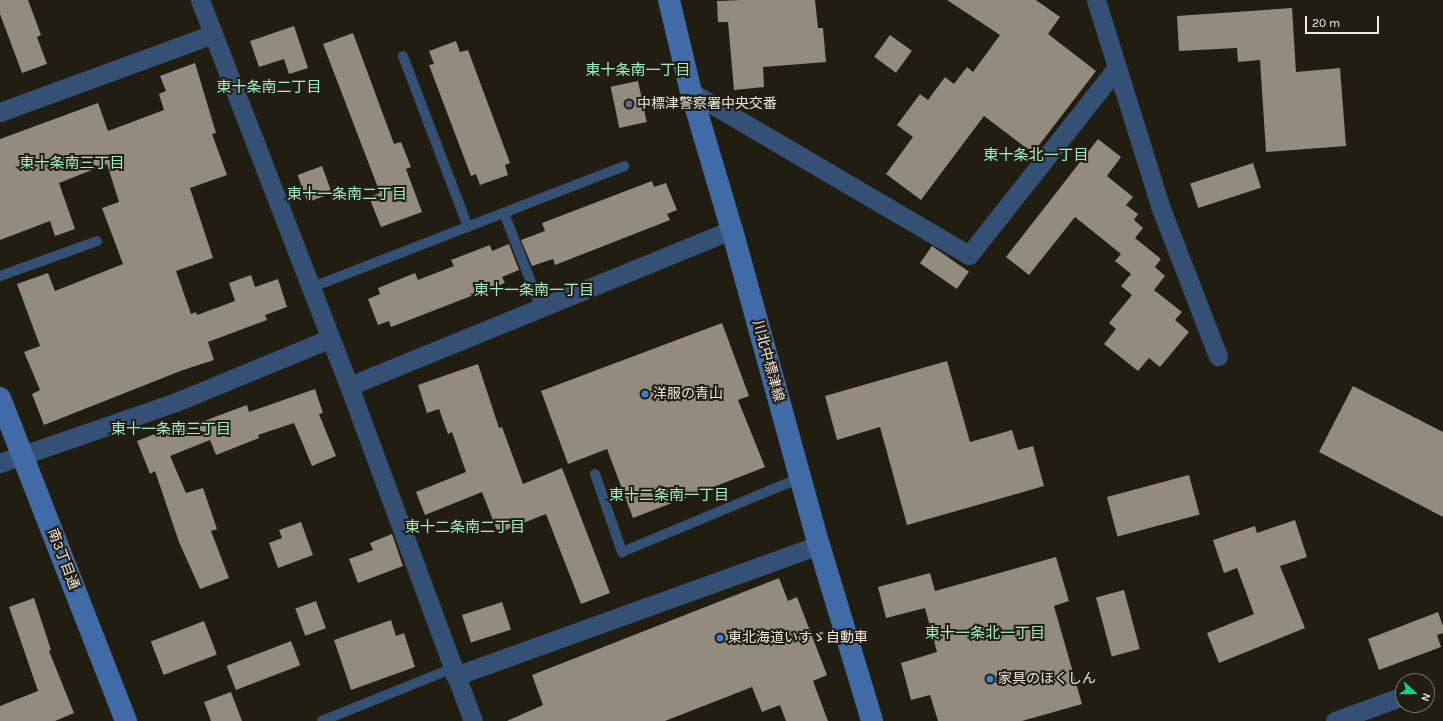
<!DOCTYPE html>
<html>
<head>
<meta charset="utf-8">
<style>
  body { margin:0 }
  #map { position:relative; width:1443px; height:721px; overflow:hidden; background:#221d11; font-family:Karla,"Noto Sans JP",sans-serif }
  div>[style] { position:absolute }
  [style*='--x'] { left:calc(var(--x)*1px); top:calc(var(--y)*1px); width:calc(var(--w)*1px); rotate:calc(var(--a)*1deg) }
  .building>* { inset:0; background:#938b7d; transform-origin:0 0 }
  .lane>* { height:10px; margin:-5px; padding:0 5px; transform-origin:5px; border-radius:5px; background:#355075 }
  .street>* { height:19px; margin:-9.5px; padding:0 9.5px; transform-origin:9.5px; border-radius:9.5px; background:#355075 }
  .secondary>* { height:22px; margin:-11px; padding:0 11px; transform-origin:11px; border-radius:11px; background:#406ba7 }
  .dots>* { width:11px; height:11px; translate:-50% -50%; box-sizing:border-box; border:2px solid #221d11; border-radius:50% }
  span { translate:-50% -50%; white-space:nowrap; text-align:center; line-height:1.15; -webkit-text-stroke:4px #221d11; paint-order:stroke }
  .poi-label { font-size:14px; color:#eeeae2 }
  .left { translate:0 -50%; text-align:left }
  .street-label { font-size:14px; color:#eeeae2 }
  .neighbourhood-label { font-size:15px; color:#a0efc2 }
  .north { position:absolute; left:1395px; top:673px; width:40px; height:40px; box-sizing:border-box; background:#221d11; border:1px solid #746f65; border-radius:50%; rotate:111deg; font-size:11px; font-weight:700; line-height:16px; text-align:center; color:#eeeae2 }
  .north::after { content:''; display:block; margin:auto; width:14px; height:18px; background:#07d98b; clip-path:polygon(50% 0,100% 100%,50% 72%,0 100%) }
  .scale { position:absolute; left:1305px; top:16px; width:74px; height:18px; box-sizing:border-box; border:2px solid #eeeae2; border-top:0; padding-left:5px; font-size:12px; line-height:14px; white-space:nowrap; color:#eeeae2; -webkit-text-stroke:3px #221d11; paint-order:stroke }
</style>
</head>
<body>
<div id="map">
  <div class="building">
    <div style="clip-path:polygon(0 0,28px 0,41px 35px,37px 37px,47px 64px,22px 73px,0 14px)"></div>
    <div style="clip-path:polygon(742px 0,815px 0,818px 28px,823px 28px,826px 62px,763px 67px,764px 87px,734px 90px,728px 22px,718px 22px,717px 1px)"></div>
    <div style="clip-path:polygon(947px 0,1036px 0,1060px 17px,1048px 34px,1096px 71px,1033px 153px,984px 116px,921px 200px,886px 174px,913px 137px,897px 125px,920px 94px,928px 100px,945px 77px,954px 84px,967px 67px,973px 72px,1000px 35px)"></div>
    <div style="clip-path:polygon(1292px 8px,1296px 72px,1340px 68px,1346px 146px,1266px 152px,1260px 60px,1238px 62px,1237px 48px,1179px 51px,1177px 16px)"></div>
    <div style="clip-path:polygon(294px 26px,308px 68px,289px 74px,284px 59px,259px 67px,250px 41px)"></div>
    <div style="clip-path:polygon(353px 33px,394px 144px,401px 142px,411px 167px,406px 169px,422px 212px,381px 227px,369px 197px,380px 193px,323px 44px)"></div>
    <div style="left:890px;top:35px;width:27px;height:27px;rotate:36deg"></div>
    <div style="clip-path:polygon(456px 41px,460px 52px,468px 50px,510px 163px,505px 165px,508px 175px,480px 185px,476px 174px,471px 176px,429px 65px,434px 64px,429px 51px)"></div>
    <div style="clip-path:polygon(195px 63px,216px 133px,212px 134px,227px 175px,190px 188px,213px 258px,176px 271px,191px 314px,196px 312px,197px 315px,235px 301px,229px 283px,251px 275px,255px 287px,278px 279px,287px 307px,265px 315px,267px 320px,208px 342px,214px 360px,183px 370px,44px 425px,32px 394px,40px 390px,24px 352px,40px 346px,17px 284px,48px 273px,55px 291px,123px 264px,102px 208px,119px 202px,107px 164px,59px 183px,75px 229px,55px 236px,50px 221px,0 240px,0 139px,98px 103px,108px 131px,164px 110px,159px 94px,166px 91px,160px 76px)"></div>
    <div style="left:638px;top:81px;width:42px;height:28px;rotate:78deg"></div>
    <div style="clip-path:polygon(1098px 139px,1121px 157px,1107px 176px,1133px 197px,1126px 205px,1138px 214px,1134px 220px,1143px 228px,1135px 238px,1161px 259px,1155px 267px,1165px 276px,1154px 290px,1182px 312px,1175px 320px,1189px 332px,1160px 367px,1149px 358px,1138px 371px,1104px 344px,1116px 329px,1109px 323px,1132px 295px,1121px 286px,1131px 274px,1115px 261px,1121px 254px,1075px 217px,1029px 275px,1006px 257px)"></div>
    <div style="left:1253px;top:163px;width:26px;height:66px;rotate:72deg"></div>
    <div style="left:322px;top:166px;width:29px;height:26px;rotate:70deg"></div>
    <div style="clip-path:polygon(652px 181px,654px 187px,666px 183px,677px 210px,667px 214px,670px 220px,555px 265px,553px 259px,532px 266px,521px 240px,545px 231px,542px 223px)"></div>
    <div style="clip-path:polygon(509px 244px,519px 270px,502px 277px,505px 283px,391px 327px,389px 321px,378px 325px,368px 299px,380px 294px,378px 288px,415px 273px,418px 280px,454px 266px,451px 260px,490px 245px,492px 251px)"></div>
    <div style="left:932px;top:246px;width:45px;height:21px;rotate:35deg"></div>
    <div style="clip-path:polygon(722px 323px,749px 396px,738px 400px,765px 467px,633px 518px,607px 449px,568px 464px,541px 391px)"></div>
    <div style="clip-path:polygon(947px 361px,970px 442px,1012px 430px,1018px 450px,1033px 446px,1044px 486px,907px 525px,880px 427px,837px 440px,825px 396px)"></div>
    <div style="clip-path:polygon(478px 364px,499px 428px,502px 427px,523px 484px,562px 468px,610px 593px,581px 604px,546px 514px,498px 533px,482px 492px,425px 515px,416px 492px,466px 472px,452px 432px,448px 434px,439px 409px,427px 413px,418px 385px)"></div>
    <div style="clip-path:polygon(1353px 386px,1443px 432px,1443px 517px,1319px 452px)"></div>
    <div style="clip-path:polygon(315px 389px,323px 413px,319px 414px,336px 456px,312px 466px,294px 423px,258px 435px,259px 438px,216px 455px,210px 440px,170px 456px,186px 493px,203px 488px,217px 529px,211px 531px,229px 578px,200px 589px,179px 542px,155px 471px,150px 474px,137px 441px,175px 426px,177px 431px,247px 405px,249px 412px)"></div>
    <div style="left:1189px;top:475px;width:41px;height:85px;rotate:75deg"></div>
    <div style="clip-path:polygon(1295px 520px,1307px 557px,1280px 566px,1305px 628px,1219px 663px,1207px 633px,1254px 614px,1237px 568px,1224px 573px,1213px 540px,1255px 526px,1257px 533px)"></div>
    <div style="clip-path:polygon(301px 522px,313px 555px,278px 568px,269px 543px,282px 538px,279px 530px)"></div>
    <div style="clip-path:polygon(392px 534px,403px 566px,358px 583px,349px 559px,373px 550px,370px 543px)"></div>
    <div style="clip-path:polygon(1056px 557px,1069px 601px,1054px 606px,1082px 704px,1022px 721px,938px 721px,930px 695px,911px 700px,901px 663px,937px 652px,925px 608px,886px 618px,878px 587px,930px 573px,935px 591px)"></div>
    <div style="clip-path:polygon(779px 578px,788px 601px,797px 597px,827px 675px,813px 681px,828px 721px,786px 721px,780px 705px,762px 712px,752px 687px,665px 721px,507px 721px,543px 705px,532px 675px)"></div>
    <div style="left:1124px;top:590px;width:61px;height:29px;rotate:75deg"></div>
    <div style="clip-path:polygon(34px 598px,51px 650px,49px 651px,74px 713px,55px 721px,0 721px,0 706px,38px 691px,9px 607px)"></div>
    <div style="left:316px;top:601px;width:29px;height:22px;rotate:70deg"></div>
    <div style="left:502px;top:602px;width:29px;height:42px;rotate:72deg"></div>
    <div style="clip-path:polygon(1438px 612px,1443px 626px,1443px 633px,1437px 635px,1441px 647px,1379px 670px,1368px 639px)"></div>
    <div style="clip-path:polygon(391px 620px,396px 636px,404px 633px,415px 667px,351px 690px,334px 640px)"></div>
    <div style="left:204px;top:621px;width:36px;height:57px;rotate:69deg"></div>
    <div style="left:291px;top:641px;width:26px;height:69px;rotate:69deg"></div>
    <div style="clip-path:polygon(231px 692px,242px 721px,211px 721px,204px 702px)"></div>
  </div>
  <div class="lane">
    <div style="--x:403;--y:56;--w:183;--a:69.2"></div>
    <div style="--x:504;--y:213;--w:102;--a:68.7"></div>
    <div style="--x:0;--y:276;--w:103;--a:-19.8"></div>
    <div style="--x:310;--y:288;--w:337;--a:-21.2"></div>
    <div style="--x:595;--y:474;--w:83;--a:70.9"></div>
    <div style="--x:622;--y:552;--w:193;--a:-22.6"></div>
    <div style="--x:322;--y:721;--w:141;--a:-22"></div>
  </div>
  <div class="street">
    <div style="--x:200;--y:0;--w:414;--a:68.9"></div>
    <div style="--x:349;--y:386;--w:357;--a:69.7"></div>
    <div style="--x:1096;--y:0;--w:216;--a:72.7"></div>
    <div style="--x:1160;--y:206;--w:161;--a:68.9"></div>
    <div style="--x:691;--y:92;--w:322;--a:30.4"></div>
    <div style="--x:969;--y:255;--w:237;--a:-51.7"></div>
    <div style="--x:0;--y:112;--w:227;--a:-20.1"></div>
    <div style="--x:349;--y:386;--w:414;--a:-22.2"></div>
    <div style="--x:0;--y:463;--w:186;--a:-19.1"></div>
    <div style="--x:176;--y:402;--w:165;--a:-22.4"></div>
    <div style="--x:455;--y:676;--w:387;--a:-19.8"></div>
    <div style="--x:1335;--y:721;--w:72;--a:-20.2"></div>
  </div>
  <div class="secondary">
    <div style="--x:669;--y:0;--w:95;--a:76.6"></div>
    <div style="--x:691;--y:92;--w:144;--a:73.5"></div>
    <div style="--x:732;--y:230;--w:327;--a:74.6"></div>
    <div style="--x:819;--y:545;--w:184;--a:73.2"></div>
    <div style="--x:0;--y:398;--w:347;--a:68.7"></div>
  </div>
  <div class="dots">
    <div style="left:629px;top:104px;background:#5c6f8a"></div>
    <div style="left:645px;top:394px;background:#3f7fe0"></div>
    <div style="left:720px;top:638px;background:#3f7fe0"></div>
    <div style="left:990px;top:679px;background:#3f7fe0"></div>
  </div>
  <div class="poi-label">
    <span class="left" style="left:637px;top:104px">中標津警察署中央交番</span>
    <span class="left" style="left:653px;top:394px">洋服の青山</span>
    <span class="left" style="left:728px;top:638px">東北海道いすゞ自動車</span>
    <span class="left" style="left:998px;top:679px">家具のほくしん</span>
  </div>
  <div class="street-label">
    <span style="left:768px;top:361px;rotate:75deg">川北中標津線</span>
    <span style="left:63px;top:559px;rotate:69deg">南3丁目通</span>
  </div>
  <div class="neighbourhood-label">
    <span style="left:638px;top:71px">東十条南一丁目</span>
    <span style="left:269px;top:88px">東十条南二丁目</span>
    <span style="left:1036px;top:156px">東十条北一丁目</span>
    <span style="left:72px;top:164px">東十条南三丁目</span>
    <span style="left:347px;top:195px">東十一条南二丁目</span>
    <span style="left:534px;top:291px">東十一条南一丁目</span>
    <span style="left:171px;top:430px">東十一条南三丁目</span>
    <span style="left:669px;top:496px">東十二条南一丁目</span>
    <span style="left:465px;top:528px">東十二条南二丁目</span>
    <span style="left:985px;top:634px">東十一条北一丁目</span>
  </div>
  <div class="north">N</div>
  <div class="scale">20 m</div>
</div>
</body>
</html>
